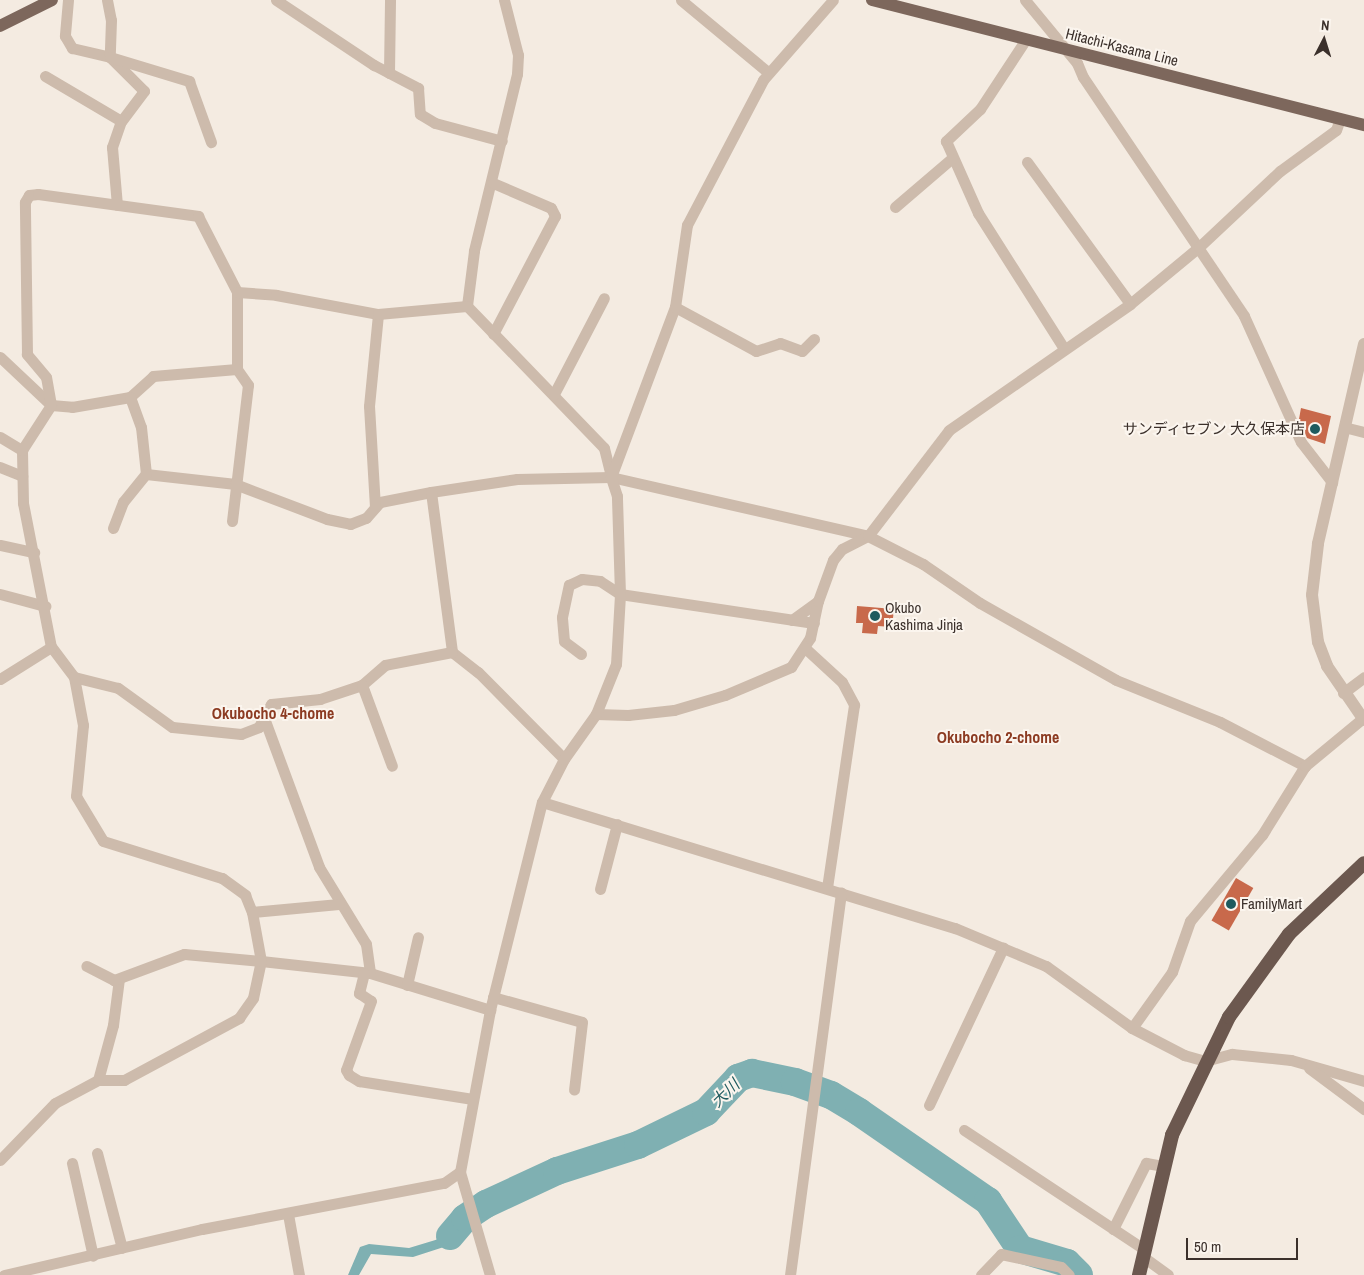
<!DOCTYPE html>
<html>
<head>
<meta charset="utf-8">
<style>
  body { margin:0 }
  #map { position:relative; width:1364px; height:1275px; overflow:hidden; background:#f4ebe1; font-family:"Archivo Narrow","Noto Sans JP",sans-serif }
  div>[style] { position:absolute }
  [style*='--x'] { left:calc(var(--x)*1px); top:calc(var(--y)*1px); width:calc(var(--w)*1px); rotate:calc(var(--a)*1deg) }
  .water>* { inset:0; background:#7fb0b2 }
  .river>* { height:28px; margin:-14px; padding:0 14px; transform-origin:14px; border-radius:14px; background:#7fb0b2 }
  .building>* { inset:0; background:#c8694b; transform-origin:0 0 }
  .minor>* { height:11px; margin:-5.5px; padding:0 5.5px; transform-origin:5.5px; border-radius:5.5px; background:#cdbbac }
  .tertiary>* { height:12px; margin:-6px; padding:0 6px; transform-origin:6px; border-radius:6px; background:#cdbbac }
  .primary>* { height:12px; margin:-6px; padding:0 6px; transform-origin:6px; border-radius:6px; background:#7d675c }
  .trunk>* { height:14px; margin:-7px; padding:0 7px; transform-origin:7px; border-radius:7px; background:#6c584f }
  .dots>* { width:14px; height:14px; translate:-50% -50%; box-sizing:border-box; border:2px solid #fbf5ee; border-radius:50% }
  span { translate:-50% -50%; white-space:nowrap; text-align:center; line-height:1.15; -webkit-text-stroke:4px #fbf5ee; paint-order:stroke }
  .street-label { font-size:15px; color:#3b302b }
  .poi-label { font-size:15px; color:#3b302b }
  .right { translate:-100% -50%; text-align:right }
  .left { translate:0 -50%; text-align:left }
  .neighbourhood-label { font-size:16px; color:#8c3b22; font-weight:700 }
  .water-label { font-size:16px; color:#1f5a5e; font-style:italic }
  .north { position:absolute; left:1299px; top:15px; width:50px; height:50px; -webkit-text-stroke:4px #fbf5ee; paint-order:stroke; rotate:5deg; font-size:14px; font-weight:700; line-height:20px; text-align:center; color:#3b302b }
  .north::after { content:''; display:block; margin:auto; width:18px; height:22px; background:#3b302b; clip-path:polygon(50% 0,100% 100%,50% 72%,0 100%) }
  .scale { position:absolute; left:1186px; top:1238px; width:112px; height:22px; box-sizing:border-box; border:2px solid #3b302b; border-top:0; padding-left:6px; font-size:15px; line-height:18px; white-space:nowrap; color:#3b302b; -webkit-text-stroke:4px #fbf5ee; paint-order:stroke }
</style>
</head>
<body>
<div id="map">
  <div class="water">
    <div style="clip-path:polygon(466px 1210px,471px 1222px,447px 1246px,413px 1257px,371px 1254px,359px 1275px,348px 1275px,360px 1247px,369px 1244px,409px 1248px,442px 1238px)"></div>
  </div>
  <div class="river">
    <div style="--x:450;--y:1236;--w:23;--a:-50"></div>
    <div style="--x:465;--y:1218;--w:25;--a:-34"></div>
    <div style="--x:486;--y:1204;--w:78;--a:-24.9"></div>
    <div style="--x:557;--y:1171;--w:85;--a:-17.8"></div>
    <div style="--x:638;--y:1145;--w:76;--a:-25.9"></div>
    <div style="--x:706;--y:1112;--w:47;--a:-46.7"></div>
    <div style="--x:738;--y:1078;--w:15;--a:-20"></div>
    <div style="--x:752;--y:1073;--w:44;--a:11.8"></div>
    <div style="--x:795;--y:1082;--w:38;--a:20"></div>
    <div style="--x:831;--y:1095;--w:33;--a:31"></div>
    <div style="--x:859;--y:1112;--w:157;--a:34.6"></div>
    <div style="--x:988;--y:1201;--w:58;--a:56.3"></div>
    <div style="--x:1020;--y:1249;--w:49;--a:16.6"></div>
    <div style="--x:1067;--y:1263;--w:17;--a:45"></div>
  </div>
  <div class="building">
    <div style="clip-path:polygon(1301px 408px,1331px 416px,1325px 444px,1307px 438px,1299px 419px)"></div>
    <div style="clip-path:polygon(857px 606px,894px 609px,892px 627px,878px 626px,877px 634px,862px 633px,863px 623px,856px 623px)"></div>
    <div style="left:1236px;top:878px;width:20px;height:49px;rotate:30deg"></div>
  </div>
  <div class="minor">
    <div style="--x:68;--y:0;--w:36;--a:95"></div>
    <div style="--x:65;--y:36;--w:14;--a:60"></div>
    <div style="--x:72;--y:48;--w:39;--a:13"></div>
    <div style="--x:110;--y:57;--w:48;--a:45"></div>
    <div style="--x:144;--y:91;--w:38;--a:127"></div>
    <div style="--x:121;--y:121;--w:28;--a:109"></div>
    <div style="--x:112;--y:147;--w:58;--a:85.1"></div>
    <div style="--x:107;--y:0;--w:20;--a:79"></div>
    <div style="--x:111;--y:20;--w:37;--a:92"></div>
    <div style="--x:110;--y:57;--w:83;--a:16.9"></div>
    <div style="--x:189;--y:81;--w:65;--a:70.2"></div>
    <div style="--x:276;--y:0;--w:118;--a:33.6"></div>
    <div style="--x:374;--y:65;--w:50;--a:27.6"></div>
    <div style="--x:418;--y:88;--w:26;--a:86"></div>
    <div style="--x:420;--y:114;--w:17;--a:31"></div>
    <div style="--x:435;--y:123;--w:69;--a:15"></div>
    <div style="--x:504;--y:0;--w:57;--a:75.7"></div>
    <div style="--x:518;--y:55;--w:19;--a:93"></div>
    <div style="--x:517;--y:74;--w:182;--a:103.7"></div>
    <div style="--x:474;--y:251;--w:55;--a:97.3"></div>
    <div style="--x:467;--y:306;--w:197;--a:46"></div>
    <div style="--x:604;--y:448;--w:30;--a:76"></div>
    <div style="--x:681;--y:0;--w:114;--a:39.7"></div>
    <div style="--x:1025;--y:0;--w:82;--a:50.5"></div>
    <div style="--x:1077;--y:63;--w:15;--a:67"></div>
    <div style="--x:1083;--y:77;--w:288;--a:56"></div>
    <div style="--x:1244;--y:316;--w:138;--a:65.7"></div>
    <div style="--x:1301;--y:442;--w:51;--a:52.2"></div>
    <div style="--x:1026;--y:39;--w:84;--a:123.3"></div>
    <div style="--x:980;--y:109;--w:47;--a:136.7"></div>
    <div style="--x:946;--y:141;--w:79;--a:66"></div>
    <div style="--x:978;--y:213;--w:159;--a:57.6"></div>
    <div style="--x:389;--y:73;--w:73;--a:-89.2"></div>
    <div style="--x:45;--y:76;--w:88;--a:30.6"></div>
    <div style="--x:1027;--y:162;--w:175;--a:54"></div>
    <div style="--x:493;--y:183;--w:63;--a:23.3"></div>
    <div style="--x:551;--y:208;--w:9;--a:63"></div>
    <div style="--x:555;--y:216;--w:133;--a:117.7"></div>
    <div style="--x:895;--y:207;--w:74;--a:-40.6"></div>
    <div style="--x:675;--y:307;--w:92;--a:28.5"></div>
    <div style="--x:756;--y:351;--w:25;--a:-18"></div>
    <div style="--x:780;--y:343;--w:23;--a:20"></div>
    <div style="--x:802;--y:351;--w:17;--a:-45"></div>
    <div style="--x:0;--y:357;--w:70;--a:43.3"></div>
    <div style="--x:51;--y:405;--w:21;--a:5"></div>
    <div style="--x:72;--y:407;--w:59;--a:-9.8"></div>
    <div style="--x:130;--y:397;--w:31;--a:-42"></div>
    <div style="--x:153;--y:376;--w:84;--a:-4.8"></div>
    <div style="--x:237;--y:369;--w:77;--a:-90"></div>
    <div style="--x:554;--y:394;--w:108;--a:-62.5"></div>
    <div style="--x:130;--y:397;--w:32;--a:70"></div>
    <div style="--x:141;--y:427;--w:47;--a:83.9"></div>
    <div style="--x:146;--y:474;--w:90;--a:6.4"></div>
    <div style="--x:235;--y:484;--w:98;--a:20.8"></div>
    <div style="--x:327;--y:519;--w:24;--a:12"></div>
    <div style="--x:350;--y:524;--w:17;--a:-21"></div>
    <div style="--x:366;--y:518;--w:21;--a:-49"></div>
    <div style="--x:380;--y:502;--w:52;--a:-11.1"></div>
    <div style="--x:431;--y:492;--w:87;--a:-8.6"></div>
    <div style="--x:517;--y:479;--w:94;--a:-1.2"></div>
    <div style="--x:611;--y:477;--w:264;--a:12.9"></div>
    <div style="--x:868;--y:536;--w:62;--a:27"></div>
    <div style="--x:923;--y:564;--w:69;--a:34.4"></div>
    <div style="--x:980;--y:603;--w:156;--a:29.5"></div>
    <div style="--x:1116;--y:680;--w:112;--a:22"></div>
    <div style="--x:1220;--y:722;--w:96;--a:27.4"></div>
    <div style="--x:1344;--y:427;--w:21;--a:14"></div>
    <div style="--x:0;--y:437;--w:26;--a:31"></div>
    <div style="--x:0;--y:467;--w:24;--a:22"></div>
    <div style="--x:431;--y:492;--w:161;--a:82.5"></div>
    <div style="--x:452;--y:652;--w:33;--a:38"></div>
    <div style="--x:478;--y:672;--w:122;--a:45.3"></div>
    <div style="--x:375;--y:507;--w:101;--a:-93.4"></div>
    <div style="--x:369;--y:406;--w:92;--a:-84.4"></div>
    <div style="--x:232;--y:521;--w:137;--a:-83.3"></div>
    <div style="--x:248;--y:385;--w:19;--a:-125"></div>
    <div style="--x:113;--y:528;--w:28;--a:-69"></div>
    <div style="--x:123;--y:502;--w:36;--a:-51"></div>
    <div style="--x:0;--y:545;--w:35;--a:12"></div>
    <div style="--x:0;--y:594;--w:47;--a:14.9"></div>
    <div style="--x:792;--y:620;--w:32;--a:-36"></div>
    <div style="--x:805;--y:648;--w:50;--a:42.6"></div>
    <div style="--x:842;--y:682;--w:26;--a:62"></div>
    <div style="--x:854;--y:705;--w:185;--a:98.4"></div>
    <div style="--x:452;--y:652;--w:68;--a:169"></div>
    <div style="--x:385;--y:665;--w:30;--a:139"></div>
    <div style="--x:362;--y:685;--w:44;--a:161.6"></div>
    <div style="--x:320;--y:699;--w:49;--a:174.2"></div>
    <div style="--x:271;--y:704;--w:26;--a:118"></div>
    <div style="--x:259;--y:727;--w:19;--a:159"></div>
    <div style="--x:241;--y:734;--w:69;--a:-174.2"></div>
    <div style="--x:172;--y:727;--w:67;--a:-144.2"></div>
    <div style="--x:118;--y:688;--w:45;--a:-166"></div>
    <div style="--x:74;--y:677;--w:38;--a:-127"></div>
    <div style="--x:51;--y:647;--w:147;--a:-101"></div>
    <div style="--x:23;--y:503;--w:53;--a:-91.1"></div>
    <div style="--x:22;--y:450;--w:54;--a:-57.2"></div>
    <div style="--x:51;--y:405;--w:28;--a:-100"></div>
    <div style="--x:46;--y:377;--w:30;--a:-130"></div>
    <div style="--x:27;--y:354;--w:152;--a:-90.8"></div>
    <div style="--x:25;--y:202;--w:8;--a:-60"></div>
    <div style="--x:29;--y:195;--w:9;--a:-6"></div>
    <div style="--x:38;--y:194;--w:162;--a:7.8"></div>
    <div style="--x:198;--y:216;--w:85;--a:62.8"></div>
    <div style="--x:237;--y:292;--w:39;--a:4"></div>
    <div style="--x:276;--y:295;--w:104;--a:10.6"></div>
    <div style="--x:378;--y:314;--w:89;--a:-5.1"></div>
    <div style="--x:581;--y:654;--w:21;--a:-143"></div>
    <div style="--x:564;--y:641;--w:24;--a:-95"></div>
    <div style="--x:562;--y:617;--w:33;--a:-78"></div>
    <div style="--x:569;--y:585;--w:14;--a:-25"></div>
    <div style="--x:582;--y:579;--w:18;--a:6"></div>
    <div style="--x:600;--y:581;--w:24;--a:33"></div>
    <div style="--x:620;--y:594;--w:196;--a:8.5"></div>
    <div style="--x:74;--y:677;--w:49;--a:79.4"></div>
    <div style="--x:83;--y:725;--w:71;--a:95.6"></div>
    <div style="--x:76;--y:796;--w:52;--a:59"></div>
    <div style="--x:103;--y:841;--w:125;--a:17.3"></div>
    <div style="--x:222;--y:878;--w:29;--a:36"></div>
    <div style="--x:245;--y:895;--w:18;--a:68"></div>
    <div style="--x:252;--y:912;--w:50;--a:79.6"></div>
    <div style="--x:261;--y:961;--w:110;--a:6.3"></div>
    <div style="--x:370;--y:973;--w:126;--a:17.1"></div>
    <div style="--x:0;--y:679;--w:60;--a:-32.1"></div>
    <div style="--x:362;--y:685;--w:86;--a:69.7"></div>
    <div style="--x:1343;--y:693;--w:26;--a:-37"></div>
    <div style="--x:596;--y:714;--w:32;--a:2"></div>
    <div style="--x:628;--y:715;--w:46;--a:-6.2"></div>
    <div style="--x:674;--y:710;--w:53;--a:-16.4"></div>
    <div style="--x:725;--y:695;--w:72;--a:-23"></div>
    <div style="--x:791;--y:667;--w:35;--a:-57"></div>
    <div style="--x:810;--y:638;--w:38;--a:-78"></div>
    <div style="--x:818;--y:601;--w:44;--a:-69.9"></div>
    <div style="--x:833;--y:560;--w:14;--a:-51"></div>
    <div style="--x:842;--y:549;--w:29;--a:-27"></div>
    <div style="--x:868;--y:536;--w:133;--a:-52.6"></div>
    <div style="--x:949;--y:430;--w:221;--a:-34.8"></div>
    <div style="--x:1130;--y:304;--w:89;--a:-39.6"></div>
    <div style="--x:1199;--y:247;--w:111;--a:-43.2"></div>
    <div style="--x:1280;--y:171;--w:69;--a:-36.2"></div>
    <div style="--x:1336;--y:130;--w:12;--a:-70"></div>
    <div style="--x:264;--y:718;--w:159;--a:69.7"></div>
    <div style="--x:319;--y:867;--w:90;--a:58.6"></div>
    <div style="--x:366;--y:944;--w:29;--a:82"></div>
    <div style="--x:542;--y:802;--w:432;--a:17"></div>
    <div style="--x:955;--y:928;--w:99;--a:22.7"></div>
    <div style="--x:1046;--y:966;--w:106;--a:35.8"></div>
    <div style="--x:1132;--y:1028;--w:59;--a:27.4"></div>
    <div style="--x:1184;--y:1055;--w:22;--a:16"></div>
    <div style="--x:1205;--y:1061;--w:28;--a:-15"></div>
    <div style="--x:1232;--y:1054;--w:59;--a:5.8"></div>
    <div style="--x:1291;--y:1060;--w:76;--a:16"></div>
    <div style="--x:600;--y:889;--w:67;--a:-75.3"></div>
    <div style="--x:252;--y:912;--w:87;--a:-5.3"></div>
    <div style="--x:364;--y:973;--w:21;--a:104"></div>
    <div style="--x:359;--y:993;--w:14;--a:34"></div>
    <div style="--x:371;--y:1001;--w:73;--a:109.9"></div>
    <div style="--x:346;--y:1070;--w:6;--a:59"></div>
    <div style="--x:349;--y:1075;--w:12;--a:31"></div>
    <div style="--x:359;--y:1081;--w:115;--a:9"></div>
    <div style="--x:407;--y:985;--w:49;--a:-77.1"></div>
    <div style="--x:493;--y:997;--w:92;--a:15.7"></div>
    <div style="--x:582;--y:1022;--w:68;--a:96.7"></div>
    <div style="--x:1132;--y:1028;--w:69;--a:-54.5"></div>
    <div style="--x:1172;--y:972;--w:54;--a:-70.6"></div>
    <div style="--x:1190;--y:921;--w:112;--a:-50.1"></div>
    <div style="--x:1262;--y:835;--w:81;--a:-58.1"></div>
    <div style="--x:1305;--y:766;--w:75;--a:-39.6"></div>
    <div style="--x:1309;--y:1068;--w:69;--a:36.7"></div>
    <div style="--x:98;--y:1080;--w:57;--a:-74.7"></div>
    <div style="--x:113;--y:1025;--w:46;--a:-82.6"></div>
    <div style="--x:929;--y:1105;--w:174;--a:-64.8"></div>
    <div style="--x:964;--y:1130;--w:216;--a:33.5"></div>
    <div style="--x:97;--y:1153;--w:98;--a:75.3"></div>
    <div style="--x:0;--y:1160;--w:79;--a:-46"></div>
    <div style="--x:55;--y:1103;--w:49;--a:-28.1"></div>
    <div style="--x:98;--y:1080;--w:26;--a:0"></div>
    <div style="--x:124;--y:1080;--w:131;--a:-28.3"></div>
    <div style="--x:239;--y:1018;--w:24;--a:-55"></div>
    <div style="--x:253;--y:998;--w:38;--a:-78"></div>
    <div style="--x:261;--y:961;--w:77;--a:-174.8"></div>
    <div style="--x:184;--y:954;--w:75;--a:159.6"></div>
    <div style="--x:114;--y:980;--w:31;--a:-153"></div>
    <div style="--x:72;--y:1163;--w:95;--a:77.3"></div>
    <div style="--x:460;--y:1172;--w:107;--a:73.8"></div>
    <div style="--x:288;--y:1214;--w:62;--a:79.8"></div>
    <div style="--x:1113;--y:1229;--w:74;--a:-63.4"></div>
    <div style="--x:1146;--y:1163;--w:17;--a:10"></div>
    <div style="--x:1142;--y:1256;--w:32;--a:36"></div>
    <div style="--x:4;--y:1275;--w:203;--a:-13.1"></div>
    <div style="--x:202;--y:1229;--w:246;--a:-10.8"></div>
    <div style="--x:444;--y:1183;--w:19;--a:-35"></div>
    <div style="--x:460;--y:1172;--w:165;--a:-79.5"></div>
    <div style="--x:490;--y:1010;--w:214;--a:-76"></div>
    <div style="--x:542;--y:802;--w:48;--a:-62.9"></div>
    <div style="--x:564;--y:759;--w:55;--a:-54.6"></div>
    <div style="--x:596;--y:714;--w:54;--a:-68.2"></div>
    <div style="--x:616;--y:664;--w:70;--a:-86.7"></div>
    <div style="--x:620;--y:594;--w:98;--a:-91.8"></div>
    <div style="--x:617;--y:496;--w:20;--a:-108"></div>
    <div style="--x:611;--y:477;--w:182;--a:-69.4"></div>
    <div style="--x:675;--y:307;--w:83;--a:-81.7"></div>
    <div style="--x:687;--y:225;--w:164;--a:-62.3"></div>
    <div style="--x:763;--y:80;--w:106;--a:-48.8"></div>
    <div style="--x:790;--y:1275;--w:386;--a:-82.4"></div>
    <div style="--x:981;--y:1275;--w:29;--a:-46"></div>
    <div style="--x:1001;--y:1254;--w:61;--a:12.2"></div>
    <div style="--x:1061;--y:1267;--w:11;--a:45"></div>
  </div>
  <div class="tertiary">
    <div style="--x:1364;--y:344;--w:205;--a:103"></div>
    <div style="--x:1318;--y:544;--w:51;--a:96.7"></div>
    <div style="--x:1312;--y:595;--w:47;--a:82.7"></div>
    <div style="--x:1318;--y:642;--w:26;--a:69"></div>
    <div style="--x:1327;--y:666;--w:65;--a:55.6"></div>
  </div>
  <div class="primary">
    <div style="--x:872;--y:0;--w:508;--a:14.26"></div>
    <div style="--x:0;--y:26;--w:58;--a:-26.6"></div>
  </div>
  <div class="trunk">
    <div style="--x:1139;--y:1275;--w:144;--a:-76.7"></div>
    <div style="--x:1172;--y:1135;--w:131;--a:-64.2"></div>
    <div style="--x:1229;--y:1017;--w:102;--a:-54.1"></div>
    <div style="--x:1289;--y:934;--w:103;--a:-43.4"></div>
  </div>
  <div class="dots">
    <div style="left:1315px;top:429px;background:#1f5a5e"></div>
    <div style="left:875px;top:616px;background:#1f5a5e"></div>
    <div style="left:1231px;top:904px;background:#1f5a5e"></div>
  </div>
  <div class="street-label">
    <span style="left:1122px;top:47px;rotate:14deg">Hitachi-Kasama Line</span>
  </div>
  <div class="poi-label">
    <span class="right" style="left:1305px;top:429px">サンディセブン 大久保本店</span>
    <span class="left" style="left:885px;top:616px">Okubo<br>Kashima Jinja</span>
    <span class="left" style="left:1241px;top:904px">FamilyMart</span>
  </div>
  <div class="neighbourhood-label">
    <span style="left:273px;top:713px">Okubocho 4-chome</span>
    <span style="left:998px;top:737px">Okubocho 2-chome</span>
  </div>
  <div class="water-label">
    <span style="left:725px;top:1093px;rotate:-44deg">大川</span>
  </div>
  <div class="north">N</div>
  <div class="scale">50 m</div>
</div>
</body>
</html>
